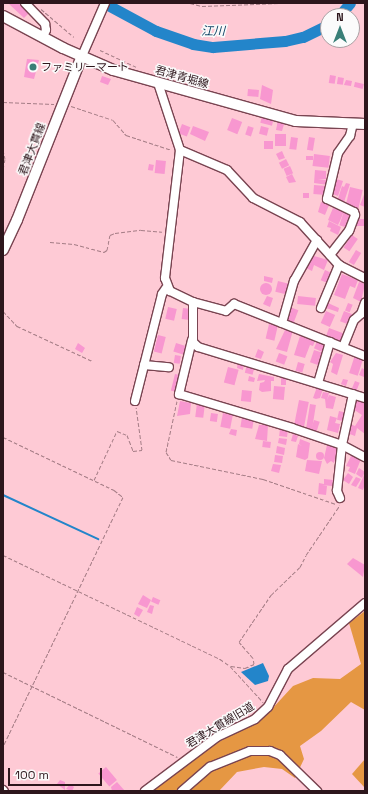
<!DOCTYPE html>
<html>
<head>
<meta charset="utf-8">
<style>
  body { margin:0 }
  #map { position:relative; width:368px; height:794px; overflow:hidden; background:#fecad5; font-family:"Space Grotesk","Noto Sans JP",sans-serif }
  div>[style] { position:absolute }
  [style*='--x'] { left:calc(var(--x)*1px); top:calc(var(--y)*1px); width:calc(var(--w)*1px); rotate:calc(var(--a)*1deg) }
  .forest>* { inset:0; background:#e59743 }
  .water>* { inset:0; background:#2385ca }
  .stream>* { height:2px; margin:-1px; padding:0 1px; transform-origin:1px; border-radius:1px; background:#2385ca }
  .river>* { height:11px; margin:-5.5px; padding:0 5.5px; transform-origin:5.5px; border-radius:5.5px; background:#2385ca }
  .building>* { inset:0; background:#f897d0; transform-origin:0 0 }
  .round { border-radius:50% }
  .path>* { height:1px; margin-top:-0.5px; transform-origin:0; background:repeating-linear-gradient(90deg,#a47c85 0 4px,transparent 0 6px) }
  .roads { filter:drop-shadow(1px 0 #794451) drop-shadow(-1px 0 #794451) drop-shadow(0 1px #794451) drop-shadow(0 -1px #794451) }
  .minor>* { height:8px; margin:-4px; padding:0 4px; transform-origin:4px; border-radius:4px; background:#fff }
  .major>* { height:10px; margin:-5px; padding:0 5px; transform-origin:5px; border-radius:5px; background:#fff }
  .dots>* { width:11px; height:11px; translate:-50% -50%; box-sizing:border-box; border:2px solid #fbfbfb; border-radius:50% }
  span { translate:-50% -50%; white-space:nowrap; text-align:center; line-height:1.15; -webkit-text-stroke:3px #fbfbfb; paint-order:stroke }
  .poi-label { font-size:11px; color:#2d161c }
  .left { translate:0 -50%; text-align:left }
  .street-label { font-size:11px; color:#2d161c }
  .water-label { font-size:12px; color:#073b5e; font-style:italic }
  .frame { position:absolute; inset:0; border:4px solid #2d161c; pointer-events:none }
  .north { position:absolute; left:320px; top:8px; width:40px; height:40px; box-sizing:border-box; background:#fbfbfb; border:1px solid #a99fa2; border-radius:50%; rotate:0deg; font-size:11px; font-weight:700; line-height:16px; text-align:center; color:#2d161c }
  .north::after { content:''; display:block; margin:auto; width:14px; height:18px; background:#397f77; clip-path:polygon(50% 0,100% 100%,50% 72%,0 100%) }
  .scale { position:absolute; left:8px; top:768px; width:94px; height:18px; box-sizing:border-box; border:2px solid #2d161c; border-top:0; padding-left:5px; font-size:12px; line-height:14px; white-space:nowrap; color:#2d161c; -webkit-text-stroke:3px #fbfbfb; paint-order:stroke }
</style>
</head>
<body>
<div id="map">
  <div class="forest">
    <div style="clip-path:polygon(365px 611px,365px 710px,351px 702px,321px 731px,300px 746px,304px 759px,295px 778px,282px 769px,264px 767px,237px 772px,219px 791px,153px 791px,201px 751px,240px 731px,271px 710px,293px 686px,313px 678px,340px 679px,361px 664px,349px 623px)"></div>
    <div style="clip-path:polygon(365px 759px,365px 788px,352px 774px)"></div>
  </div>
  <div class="water">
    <div style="clip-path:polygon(263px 663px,269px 676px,268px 681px,255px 685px,241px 672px)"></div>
  </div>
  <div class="stream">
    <div style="--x:3;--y:495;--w:105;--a:24.9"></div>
  </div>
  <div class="river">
    <div style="--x:104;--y:3;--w:59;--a:28.3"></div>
    <div style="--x:156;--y:31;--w:39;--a:19"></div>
    <div style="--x:193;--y:44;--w:20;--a:9"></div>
    <div style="--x:213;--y:47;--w:72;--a:-4.8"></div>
    <div style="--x:285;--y:41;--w:18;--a:-13"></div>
    <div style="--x:303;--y:37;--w:28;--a:-26"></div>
    <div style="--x:339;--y:16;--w:17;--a:-50"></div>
  </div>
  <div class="building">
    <div style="clip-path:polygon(18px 3px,29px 13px,24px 18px,9px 4px)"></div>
    <div style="clip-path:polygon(27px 59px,39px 60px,34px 79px,24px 77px)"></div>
    <div style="left:330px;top:75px;width:6px;height:8px;rotate:9deg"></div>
    <div style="clip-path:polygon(102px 76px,111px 79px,108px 85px,100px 82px)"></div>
    <div style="left:338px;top:77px;width:6px;height:7px;rotate:9deg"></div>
    <div style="clip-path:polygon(346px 80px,352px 81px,351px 86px,344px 85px)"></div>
    <div style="left:355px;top:82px;width:9px;height:5px;rotate:13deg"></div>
    <div style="clip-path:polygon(262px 85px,273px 90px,271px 104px,260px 99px)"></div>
    <div style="left:248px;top:89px;width:11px;height:7px;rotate:5deg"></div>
    <div style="left:262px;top:116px;width:12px;height:7px;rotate:14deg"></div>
    <div style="left:232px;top:118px;width:11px;height:13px;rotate:22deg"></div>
    <div style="clip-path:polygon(278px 120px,285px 121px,282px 131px,276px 130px)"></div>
    <div style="left:182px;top:124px;width:9px;height:10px;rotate:21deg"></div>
    <div style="clip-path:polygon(193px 126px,209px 132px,205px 141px,190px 134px)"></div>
    <div style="left:248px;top:126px;width:6px;height:9px;rotate:18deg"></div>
    <div style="left:261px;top:126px;width:8px;height:8px;rotate:14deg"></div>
    <div style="left:275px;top:134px;width:11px;height:12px"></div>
    <div style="left:291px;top:137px;width:7px;height:12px;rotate:8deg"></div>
    <div style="left:309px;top:137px;width:6px;height:13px;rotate:9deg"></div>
    <div style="left:264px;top:141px;width:9px;height:8px"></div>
    <div style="clip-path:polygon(282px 151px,285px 158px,279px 160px,276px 154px)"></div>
    <div style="left:314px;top:154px;width:16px;height:12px;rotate:7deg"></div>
    <div style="left:306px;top:156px;width:7px;height:4px"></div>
    <div style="left:286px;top:159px;width:7px;height:8px;rotate:63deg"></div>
    <div style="left:156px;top:160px;width:10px;height:13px;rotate:6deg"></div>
    <div style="left:149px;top:164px;width:5px;height:6px;rotate:11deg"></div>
    <div style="left:290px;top:166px;width:8px;height:7px;rotate:67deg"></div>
    <div style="clip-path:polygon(315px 170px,326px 171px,326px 179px,318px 180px,328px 180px,328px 185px,314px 183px)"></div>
    <div style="clip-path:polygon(292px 174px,296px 182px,289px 183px,286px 177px)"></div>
    <div style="clip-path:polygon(336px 179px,343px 181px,338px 196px,330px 193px)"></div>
    <div style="clip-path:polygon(346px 183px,350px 184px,343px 205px,337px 202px,342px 186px,344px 187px)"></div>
    <div style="left:314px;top:185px;width:13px;height:9px;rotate:4deg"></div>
    <div style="left:350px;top:187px;width:13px;height:19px;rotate:13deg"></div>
    <div style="clip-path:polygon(365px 192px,365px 207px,360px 205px)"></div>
    <div style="left:303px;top:193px;width:6px;height:5px"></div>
    <div style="clip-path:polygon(321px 202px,329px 205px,325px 215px,318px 212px)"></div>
    <div style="clip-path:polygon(333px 208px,344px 211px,340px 221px,336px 219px,340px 221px,338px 225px,328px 220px)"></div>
    <div style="left:344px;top:211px;width:9px;height:15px;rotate:18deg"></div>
    <div style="left:354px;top:219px;width:11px;height:7px"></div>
    <div style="clip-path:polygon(329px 221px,341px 227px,338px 235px,330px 231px,331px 228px,327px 227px)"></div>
    <div style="left:352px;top:235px;width:7px;height:15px;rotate:34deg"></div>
    <div style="left:356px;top:250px;width:6px;height:14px;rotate:31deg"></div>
    <div style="clip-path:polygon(314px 256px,328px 260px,324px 270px,314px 265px,312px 271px,306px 268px)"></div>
    <div style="left:325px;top:270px;width:8px;height:11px;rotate:23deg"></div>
    <div style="clip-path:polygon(342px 274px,358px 280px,355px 288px,350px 286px,345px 299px,334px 295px)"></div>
    <div style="clip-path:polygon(264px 276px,273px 278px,272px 283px,264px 281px)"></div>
    <div style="left:278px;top:281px;width:12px;height:11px;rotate:14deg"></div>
    <div style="clip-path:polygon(359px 282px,365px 284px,361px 302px,353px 298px)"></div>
    <div class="round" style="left:260px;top:283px;width:12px;height:12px"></div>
    <div style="clip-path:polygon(267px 296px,273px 298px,270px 307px,263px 304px)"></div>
    <div style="left:298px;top:296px;width:18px;height:8px;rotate:6deg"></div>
    <div style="clip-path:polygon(328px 303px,339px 308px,338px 312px,326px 308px)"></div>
    <div style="left:348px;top:303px;width:5px;height:8px;rotate:22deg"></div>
    <div style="left:168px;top:307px;width:9px;height:12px;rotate:13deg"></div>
    <div style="left:290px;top:307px;width:9px;height:14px;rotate:21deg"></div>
    <div style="left:183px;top:308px;width:8px;height:11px;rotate:7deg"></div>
    <div style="left:326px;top:311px;width:10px;height:13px;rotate:24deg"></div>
    <div style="left:344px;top:311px;width:9px;height:11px;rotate:21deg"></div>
    <div style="left:269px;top:324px;width:9px;height:15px;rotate:13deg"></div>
    <div style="clip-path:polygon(286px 328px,293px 330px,287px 352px,276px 349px)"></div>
    <div style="left:329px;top:328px;width:15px;height:12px;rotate:20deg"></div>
    <div style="left:158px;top:335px;width:8px;height:17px;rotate:14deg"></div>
    <div style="clip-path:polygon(300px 336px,315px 341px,313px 346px,310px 345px,305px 358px,294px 355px)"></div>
    <div style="left:318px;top:339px;width:10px;height:10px;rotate:24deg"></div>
    <div style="clip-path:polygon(78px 343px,85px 348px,82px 353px,75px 349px)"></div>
    <div style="left:176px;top:343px;width:10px;height:9px;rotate:17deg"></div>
    <div style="clip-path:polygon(258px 349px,264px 352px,261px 359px,255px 357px)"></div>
    <div style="left:314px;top:350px;width:9px;height:13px;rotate:18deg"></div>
    <div style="left:279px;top:353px;width:9px;height:9px;rotate:21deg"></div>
    <div style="clip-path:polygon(336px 353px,343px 355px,337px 375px,331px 372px,333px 364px,330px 362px)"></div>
    <div style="left:175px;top:355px;width:6px;height:8px;rotate:9deg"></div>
    <div style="left:355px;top:355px;width:9px;height:19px;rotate:18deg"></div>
    <div style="clip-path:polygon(238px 362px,244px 363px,243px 370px,237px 368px)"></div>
    <div style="left:298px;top:362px;width:7px;height:9px;rotate:16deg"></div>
    <div style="left:247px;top:364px;width:8px;height:9px;rotate:14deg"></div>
    <div style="left:228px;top:367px;width:11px;height:16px;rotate:15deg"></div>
    <div style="clip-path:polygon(362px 368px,365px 370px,364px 377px,359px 375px)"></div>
    <div style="left:175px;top:374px;width:4px;height:17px;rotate:14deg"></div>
    <div style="clip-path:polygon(259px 374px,274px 377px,274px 381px,271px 381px,271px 391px,262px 392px,259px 390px,260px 383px,264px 382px,265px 380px,257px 381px)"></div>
    <div style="clip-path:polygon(249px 376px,255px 378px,254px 382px,248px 381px)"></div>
    <div style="left:281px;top:377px;width:5px;height:8px"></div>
    <div style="clip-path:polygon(343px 379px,348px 380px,346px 386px,341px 384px)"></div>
    <div style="left:355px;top:381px;width:5px;height:9px;rotate:22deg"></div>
    <div style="left:274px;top:386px;width:11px;height:13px;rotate:5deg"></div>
    <div style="clip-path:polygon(317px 387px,323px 389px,320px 398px,316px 399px,313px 398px)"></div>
    <div style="left:242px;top:390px;width:10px;height:11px;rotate:6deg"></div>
    <div style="clip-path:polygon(323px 392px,329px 393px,327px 400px,329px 395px,336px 397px,333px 409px,326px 408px,325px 399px,321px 398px)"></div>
    <div style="left:299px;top:400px;width:10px;height:27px;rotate:11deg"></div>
    <div style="clip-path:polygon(356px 400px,365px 403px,365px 434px,357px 428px,355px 436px,347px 433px,350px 424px,355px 426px,362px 415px,353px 409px)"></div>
    <div style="clip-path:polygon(180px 401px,191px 403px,190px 414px,177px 416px)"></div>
    <div style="left:197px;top:403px;width:8px;height:14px;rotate:7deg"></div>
    <div style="left:310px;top:404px;width:6px;height:27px;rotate:9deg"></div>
    <div style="left:339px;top:411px;width:9px;height:9px;rotate:13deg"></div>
    <div style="left:211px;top:413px;width:7px;height:8px;rotate:8deg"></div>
    <div style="left:223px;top:413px;width:10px;height:14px;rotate:11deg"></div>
    <div style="clip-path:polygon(330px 416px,337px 418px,335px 423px,340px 424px,338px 433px,327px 430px)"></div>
    <div style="left:242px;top:417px;width:12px;height:10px;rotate:9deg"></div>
    <div style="left:314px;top:420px;width:6px;height:11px;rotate:18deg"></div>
    <div style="clip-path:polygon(259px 425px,268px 425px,267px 441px,255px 439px)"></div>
    <div style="clip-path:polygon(231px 429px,237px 430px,236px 436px,229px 434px)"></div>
    <div style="left:280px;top:429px;width:8px;height:7px;rotate:7deg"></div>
    <div style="clip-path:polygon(293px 434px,298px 436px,296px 442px,291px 441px)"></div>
    <div style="clip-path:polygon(279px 438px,287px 439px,286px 445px,278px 443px)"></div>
    <div style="clip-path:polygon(300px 439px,310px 443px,308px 458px,305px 460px,296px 457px,298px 444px,302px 446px,299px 444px)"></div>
    <div style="left:263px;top:441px;width:8px;height:6px;rotate:7deg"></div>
    <div style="clip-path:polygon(327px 445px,338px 447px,334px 463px,331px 461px,327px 464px,324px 458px)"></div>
    <div style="clip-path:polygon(277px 446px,285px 448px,284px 455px,276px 453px)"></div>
    <div class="round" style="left:316px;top:452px;width:8px;height:8px"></div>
    <div style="clip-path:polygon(352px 454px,361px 459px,355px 474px,348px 471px,350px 467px,346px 466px)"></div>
    <div style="left:275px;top:455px;width:8px;height:7px;rotate:7deg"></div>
    <div style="clip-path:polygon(307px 460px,322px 461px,319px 474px,305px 471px)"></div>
    <div style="clip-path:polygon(273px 464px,281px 465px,279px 473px,271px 471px)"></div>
    <div style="clip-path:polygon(359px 468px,365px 472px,362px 478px,356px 474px)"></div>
    <div style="clip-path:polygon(348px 473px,353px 477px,349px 484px,343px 480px)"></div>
    <div style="clip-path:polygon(364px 475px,365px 484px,363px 490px,358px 488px)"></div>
    <div style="clip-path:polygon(356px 477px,361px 479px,356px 487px,351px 485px)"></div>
    <div style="clip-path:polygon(324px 479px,333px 480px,332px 486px,322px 485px,327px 486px,326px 495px,318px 494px,319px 483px,324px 484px)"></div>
    <div style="clip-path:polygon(353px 558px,365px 565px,363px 577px,347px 564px)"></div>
    <div style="clip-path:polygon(143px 595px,151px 600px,147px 608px,138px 604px)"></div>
    <div style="left:153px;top:597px;width:8px;height:5px;rotate:23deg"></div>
    <div style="clip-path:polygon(150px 605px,154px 606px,152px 614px,147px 612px)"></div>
    <div style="clip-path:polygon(137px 607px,143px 610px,139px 617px,134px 614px)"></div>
    <div style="left:106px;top:767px;width:17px;height:10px;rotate:50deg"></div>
    <div style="clip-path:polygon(60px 780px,65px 782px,65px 790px,57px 784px)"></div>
    <div style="clip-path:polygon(117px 782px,125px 791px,112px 791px,111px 787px)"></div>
    <div style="clip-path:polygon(70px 784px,74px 787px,72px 791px,66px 789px)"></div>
  </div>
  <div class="path">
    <div style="--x:190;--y:3;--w:12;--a:14"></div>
    <div style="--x:202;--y:6;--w:77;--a:-2.2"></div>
    <div style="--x:41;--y:9;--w:43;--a:40.3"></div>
    <div style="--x:100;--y:50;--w:40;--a:25"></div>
    <div style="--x:3;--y:102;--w:51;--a:2.2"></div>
    <div style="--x:71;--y:106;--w:44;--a:18.4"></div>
    <div style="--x:113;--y:120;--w:20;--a:49"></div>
    <div style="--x:126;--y:135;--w:48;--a:18.1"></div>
    <div style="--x:3;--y:150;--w:9;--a:77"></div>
    <div style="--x:5;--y:159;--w:10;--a:101"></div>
    <div style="--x:50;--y:242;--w:24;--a:5"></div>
    <div style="--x:74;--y:244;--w:31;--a:15"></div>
    <div style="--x:104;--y:252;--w:4;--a:-34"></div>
    <div style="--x:107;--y:250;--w:15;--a:-79"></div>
    <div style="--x:110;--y:235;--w:5;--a:-22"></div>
    <div style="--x:115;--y:233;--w:26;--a:-7"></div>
    <div style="--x:141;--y:230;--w:21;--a:5"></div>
    <div style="--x:3;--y:311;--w:21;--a:47"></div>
    <div style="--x:17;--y:326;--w:83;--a:25"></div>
    <div style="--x:177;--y:401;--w:52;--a:102.2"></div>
    <div style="--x:166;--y:452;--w:9;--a:58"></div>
    <div style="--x:171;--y:460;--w:94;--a:11.7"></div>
    <div style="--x:263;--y:479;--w:77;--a:18.9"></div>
    <div style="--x:3;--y:437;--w:123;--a:25.5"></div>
    <div style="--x:114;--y:490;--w:11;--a:38"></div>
    <div style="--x:123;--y:497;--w:276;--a:115.7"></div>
    <div style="--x:94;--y:480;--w:54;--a:-64.9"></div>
    <div style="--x:117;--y:431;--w:11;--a:22"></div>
    <div style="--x:127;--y:435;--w:17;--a:69"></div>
    <div style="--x:133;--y:451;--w:9;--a:-6"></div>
    <div style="--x:142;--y:450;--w:43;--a:-97.9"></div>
    <div style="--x:3;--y:555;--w:241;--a:25.6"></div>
    <div style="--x:220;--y:659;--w:12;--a:35"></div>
    <div style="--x:230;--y:666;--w:49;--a:47.5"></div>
    <div style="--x:231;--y:666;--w:14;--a:8"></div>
    <div style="--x:245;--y:668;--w:10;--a:-24"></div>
    <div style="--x:254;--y:664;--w:6;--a:-99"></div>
    <div style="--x:253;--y:658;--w:21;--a:-131"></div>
    <div style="--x:239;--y:642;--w:57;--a:-55.8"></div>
    <div style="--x:271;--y:595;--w:40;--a:-44"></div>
    <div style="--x:300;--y:567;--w:13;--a:-63"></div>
    <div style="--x:306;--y:555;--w:60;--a:-55.8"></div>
    <div style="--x:3;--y:672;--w:194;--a:26"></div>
  </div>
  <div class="roads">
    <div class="minor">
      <div style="--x:25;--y:3;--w:29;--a:46"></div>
      <div style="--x:45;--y:24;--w:6;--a:81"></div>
      <div style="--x:46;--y:30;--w:8;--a:113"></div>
      <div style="--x:82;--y:56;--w:58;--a:-66.5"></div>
      <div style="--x:158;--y:83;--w:71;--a:71.8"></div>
      <div style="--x:180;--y:150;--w:51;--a:23.1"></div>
      <div style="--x:227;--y:170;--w:38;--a:47"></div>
      <div style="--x:253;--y:198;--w:53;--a:27.1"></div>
      <div style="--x:300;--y:222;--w:58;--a:47.8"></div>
      <div style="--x:339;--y:265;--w:29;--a:27"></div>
      <div style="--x:180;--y:150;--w:129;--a:96.7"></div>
      <div style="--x:165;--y:278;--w:14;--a:69"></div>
      <div style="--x:170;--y:291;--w:25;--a:26"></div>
      <div style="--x:193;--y:302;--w:40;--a:90"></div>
      <div style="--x:193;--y:342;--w:7;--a:45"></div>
      <div style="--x:198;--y:347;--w:175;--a:17"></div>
      <div style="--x:330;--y:255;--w:31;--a:-52"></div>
      <div style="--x:349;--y:231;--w:17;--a:-69"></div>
      <div style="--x:355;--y:215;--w:3;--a:-108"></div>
      <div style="--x:354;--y:212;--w:30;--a:-154"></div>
      <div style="--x:327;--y:199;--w:47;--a:-76.6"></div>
      <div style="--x:338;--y:153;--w:21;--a:-55"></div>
      <div style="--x:350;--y:136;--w:13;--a:-77"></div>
      <div style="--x:193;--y:302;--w:34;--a:15"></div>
      <div style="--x:226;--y:311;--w:11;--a:-41"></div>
      <div style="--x:234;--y:304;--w:141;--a:21.7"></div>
      <div style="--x:321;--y:308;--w:47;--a:-67.3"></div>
      <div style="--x:282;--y:323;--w:44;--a:-74.1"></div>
      <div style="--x:294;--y:281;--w:47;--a:-60.7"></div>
      <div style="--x:192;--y:340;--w:56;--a:103.5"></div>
      <div style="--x:179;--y:394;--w:118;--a:16.7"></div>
      <div style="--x:292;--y:428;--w:53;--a:18.8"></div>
      <div style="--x:342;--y:445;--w:26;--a:28"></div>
      <div style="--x:343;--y:347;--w:29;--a:-68"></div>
      <div style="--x:354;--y:320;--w:9;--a:-41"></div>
      <div style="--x:361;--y:314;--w:12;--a:-70"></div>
      <div style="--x:144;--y:365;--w:25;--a:5"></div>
      <div style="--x:318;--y:383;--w:43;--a:-73.7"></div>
      <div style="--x:135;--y:401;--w:110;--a:-75.8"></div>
      <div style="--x:162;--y:294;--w:7;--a:-56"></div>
      <div style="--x:340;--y:498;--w:8;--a:-113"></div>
      <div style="--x:337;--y:491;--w:46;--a:-83.8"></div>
      <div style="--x:342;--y:445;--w:52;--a:-77.8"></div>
      <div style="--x:3;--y:790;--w:1;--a:45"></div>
      <div style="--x:145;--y:791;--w:90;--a:-36.9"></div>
      <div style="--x:217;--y:737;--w:42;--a:-25.3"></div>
      <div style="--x:255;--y:719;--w:18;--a:-43"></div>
      <div style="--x:268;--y:707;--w:43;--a:-62.2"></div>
      <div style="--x:288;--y:669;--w:101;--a:-40.6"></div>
      <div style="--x:182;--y:791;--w:37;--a:-41"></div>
      <div style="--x:210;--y:767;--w:43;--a:-21.8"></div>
      <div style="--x:250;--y:751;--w:20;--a:0"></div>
      <div style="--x:270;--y:751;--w:11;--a:22"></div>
      <div style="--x:280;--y:755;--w:52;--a:44.2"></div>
    </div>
    <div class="major">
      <div style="--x:3;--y:16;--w:68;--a:28.1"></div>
      <div style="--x:63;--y:48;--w:55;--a:23.7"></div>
      <div style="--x:113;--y:70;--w:190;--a:15.6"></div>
      <div style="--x:296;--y:121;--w:69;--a:2.5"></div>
      <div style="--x:3;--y:250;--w:33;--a:-65"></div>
      <div style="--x:17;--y:220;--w:176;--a:-68.4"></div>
    </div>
  </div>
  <div class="dots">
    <div style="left:33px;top:67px;background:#397f77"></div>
  </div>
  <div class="poi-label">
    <span class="left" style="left:41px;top:67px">ファミリーマート</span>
  </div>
  <div class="street-label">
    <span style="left:182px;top:77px;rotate:16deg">君津青堀線</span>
    <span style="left:32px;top:149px;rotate:-69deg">君津大貫線</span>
    <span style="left:220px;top:725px;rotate:-31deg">君津大貫線旧道</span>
  </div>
  <div class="water-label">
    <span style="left:213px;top:32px;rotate:1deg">江川</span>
  </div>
  <div class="frame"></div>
  <div class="north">N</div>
  <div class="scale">100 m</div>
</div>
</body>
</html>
